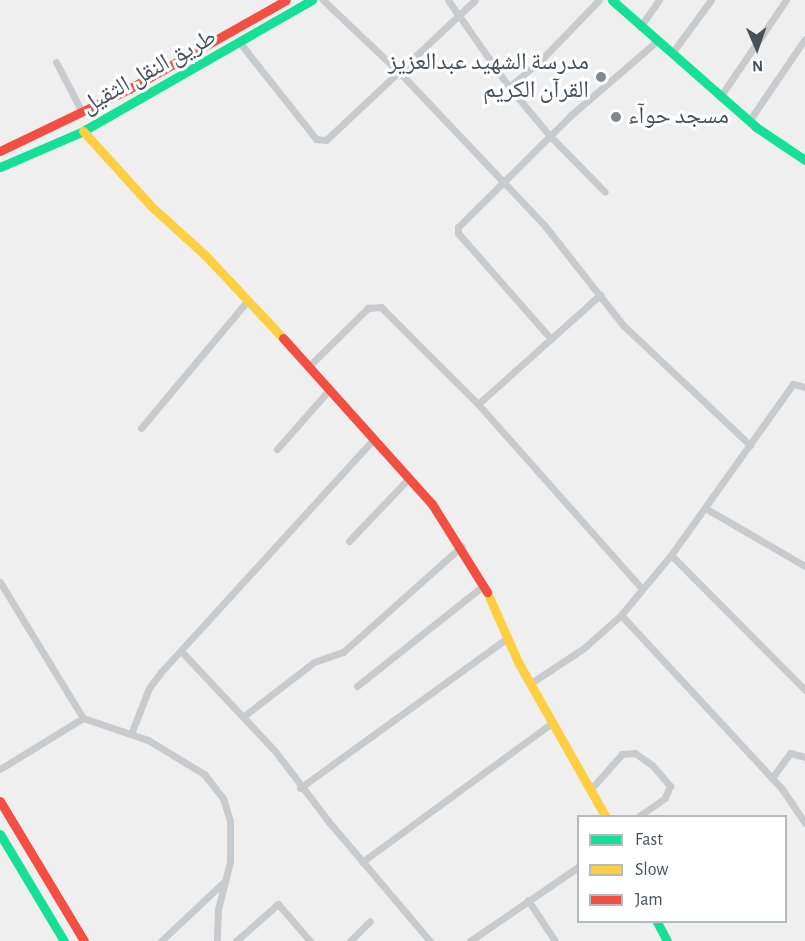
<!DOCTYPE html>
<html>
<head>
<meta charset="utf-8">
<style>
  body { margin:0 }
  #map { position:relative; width:805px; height:941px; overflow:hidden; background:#f0efef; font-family:"Alegreya Sans","Noto Naskh Arabic",sans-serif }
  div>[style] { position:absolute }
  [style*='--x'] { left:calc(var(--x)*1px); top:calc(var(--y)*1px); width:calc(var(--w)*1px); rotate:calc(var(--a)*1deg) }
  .street>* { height:7px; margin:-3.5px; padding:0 3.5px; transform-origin:3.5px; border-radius:3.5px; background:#c8cbce }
  .fast>* { height:9px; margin:-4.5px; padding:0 4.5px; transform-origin:4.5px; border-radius:4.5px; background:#16e098 }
  .slow>* { height:9px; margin:-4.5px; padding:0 4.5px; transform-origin:4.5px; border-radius:4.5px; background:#ffcf43 }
  .jam>* { height:9px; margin:-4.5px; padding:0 4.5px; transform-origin:4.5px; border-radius:4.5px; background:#f24e42 }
  .dots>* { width:16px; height:16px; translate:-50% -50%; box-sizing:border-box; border:3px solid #fff; border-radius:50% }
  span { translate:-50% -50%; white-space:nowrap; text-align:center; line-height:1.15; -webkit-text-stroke:6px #fff; paint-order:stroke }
  .poi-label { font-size:24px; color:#45525d }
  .right { translate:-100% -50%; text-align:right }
  .left { translate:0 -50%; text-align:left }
  .street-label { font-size:24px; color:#45525d }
  .legend { position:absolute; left:577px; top:815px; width:210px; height:108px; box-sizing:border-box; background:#fff; border:2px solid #b5babe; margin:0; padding:8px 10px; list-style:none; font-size:18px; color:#45525d }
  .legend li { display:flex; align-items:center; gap:12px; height:30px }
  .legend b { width:30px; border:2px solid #b5babe }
  .north { position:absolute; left:727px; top:18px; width:60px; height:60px; -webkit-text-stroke:4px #fff; paint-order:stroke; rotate:178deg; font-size:16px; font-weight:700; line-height:24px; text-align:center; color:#45525d }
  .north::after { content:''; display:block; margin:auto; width:21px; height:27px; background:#45525d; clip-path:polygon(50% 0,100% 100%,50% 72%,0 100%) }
</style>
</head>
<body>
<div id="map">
  <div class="street">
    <div style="--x:323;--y:0;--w:106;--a:43.5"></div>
    <div style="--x:400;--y:73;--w:211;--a:46.5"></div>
    <div style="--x:545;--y:226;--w:126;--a:51.8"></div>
    <div style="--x:623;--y:325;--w:175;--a:43.4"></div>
    <div style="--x:448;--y:0;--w:106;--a:55"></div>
    <div style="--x:509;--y:87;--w:64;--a:50.1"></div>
    <div style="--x:550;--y:136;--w:78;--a:45.5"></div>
    <div style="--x:640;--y:27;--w:33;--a:-55"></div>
    <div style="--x:240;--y:43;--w:122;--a:51.6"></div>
    <div style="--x:316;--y:139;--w:10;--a:6"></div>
    <div style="--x:326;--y:140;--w:204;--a:-43.2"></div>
    <div style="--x:672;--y:53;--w:66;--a:-53.7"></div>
    <div style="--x:56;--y:62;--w:56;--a:62.5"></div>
    <div style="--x:509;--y:87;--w:42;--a:-40.2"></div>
    <div style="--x:541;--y:60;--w:83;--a:-46"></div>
    <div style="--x:720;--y:97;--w:117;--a:-55.8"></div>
    <div style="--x:749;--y:121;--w:99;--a:-55.7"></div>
    <div style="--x:551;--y:339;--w:141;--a:-131.3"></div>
    <div style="--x:458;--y:233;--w:6;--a:-90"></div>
    <div style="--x:458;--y:227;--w:158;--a:-44.7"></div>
    <div style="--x:570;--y:116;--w:115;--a:-40.8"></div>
    <div style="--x:309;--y:366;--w:83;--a:-44.5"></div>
    <div style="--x:368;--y:308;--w:13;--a:-4"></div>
    <div style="--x:381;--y:307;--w:137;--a:45"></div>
    <div style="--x:478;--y:404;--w:247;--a:48.4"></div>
    <div style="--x:478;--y:404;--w:164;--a:-41.8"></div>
    <div style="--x:141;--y:428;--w:167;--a:-50.1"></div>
    <div style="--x:277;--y:449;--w:79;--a:-48.6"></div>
    <div style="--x:705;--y:508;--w:116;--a:30.1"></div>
    <div style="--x:349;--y:541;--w:87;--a:-46.4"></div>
    <div style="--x:671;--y:555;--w:190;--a:45.2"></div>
    <div style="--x:0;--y:582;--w:159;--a:58.6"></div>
    <div style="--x:621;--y:615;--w:237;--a:47.2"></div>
    <div style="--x:782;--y:789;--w:41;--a:55.9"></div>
    <div style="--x:181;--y:651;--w:137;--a:46.8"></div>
    <div style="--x:275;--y:751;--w:89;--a:52.7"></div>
    <div style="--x:329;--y:822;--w:156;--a:49.7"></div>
    <div style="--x:531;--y:683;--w:64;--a:-33.4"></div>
    <div style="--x:584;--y:648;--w:50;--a:-41.7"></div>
    <div style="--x:621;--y:615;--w:78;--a:-50.2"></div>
    <div style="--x:671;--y:555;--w:210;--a:-54.5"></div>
    <div style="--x:793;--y:384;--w:12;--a:14"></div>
    <div style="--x:357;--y:686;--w:162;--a:-38.5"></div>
    <div style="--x:244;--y:716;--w:88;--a:-37.6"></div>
    <div style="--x:314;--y:662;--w:31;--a:-19"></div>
    <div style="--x:343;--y:652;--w:159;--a:-41.7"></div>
    <div style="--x:131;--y:734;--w:49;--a:-68.6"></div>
    <div style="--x:149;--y:688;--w:20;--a:-53"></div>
    <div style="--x:161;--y:672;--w:316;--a:-47.6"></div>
    <div style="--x:0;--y:769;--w:97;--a:-31.6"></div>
    <div style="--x:83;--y:718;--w:69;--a:18.7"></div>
    <div style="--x:148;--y:740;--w:66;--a:31.3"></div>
    <div style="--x:204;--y:774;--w:31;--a:52"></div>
    <div style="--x:223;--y:798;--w:24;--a:73"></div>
    <div style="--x:230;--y:821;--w:41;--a:90"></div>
    <div style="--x:230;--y:862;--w:49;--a:104.3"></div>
    <div style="--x:218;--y:909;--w:32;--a:92"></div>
    <div style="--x:772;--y:778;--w:31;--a:-54"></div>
    <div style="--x:790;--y:753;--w:16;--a:15"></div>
    <div style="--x:300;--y:788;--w:254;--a:-35.9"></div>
    <div style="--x:590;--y:790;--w:48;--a:-48.4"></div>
    <div style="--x:622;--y:754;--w:13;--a:-4"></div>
    <div style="--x:635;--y:753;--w:21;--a:35"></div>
    <div style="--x:652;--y:765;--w:28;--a:49"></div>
    <div style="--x:670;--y:786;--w:13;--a:113"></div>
    <div style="--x:665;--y:798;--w:32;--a:145"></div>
    <div style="--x:362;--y:862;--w:237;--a:-36.2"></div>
    <div style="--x:528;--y:900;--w:49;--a:56.6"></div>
    <div style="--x:161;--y:941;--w:88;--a:-43.2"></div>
    <div style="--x:236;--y:941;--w:56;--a:-41.4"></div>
    <div style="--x:278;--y:904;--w:49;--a:49.1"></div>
    <div style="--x:350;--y:941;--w:28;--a:-45"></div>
    <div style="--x:470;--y:941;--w:131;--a:-34.4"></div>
  </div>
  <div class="fast">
    <div style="--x:612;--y:0;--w:192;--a:41.4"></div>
    <div style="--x:756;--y:127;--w:59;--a:34"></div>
    <div style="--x:0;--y:167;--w:90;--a:-23.4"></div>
    <div style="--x:83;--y:131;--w:264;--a:-29.8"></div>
    <div style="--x:0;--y:834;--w:125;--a:59.1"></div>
    <div style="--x:657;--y:922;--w:21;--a:62"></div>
  </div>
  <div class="slow">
    <div style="--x:83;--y:131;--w:103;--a:47.8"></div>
    <div style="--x:152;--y:207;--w:72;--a:42.2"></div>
    <div style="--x:205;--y:255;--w:114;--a:46.8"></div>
    <div style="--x:487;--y:592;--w:77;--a:66.1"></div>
    <div style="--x:518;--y:662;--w:177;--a:60.5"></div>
  </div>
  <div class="jam">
    <div style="--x:0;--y:151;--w:143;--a:-25.7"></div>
    <div style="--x:129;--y:89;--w:180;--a:-29.5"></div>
    <div style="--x:283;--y:338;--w:223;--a:48.1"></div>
    <div style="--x:432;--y:504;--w:104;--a:58"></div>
    <div style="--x:0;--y:801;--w:163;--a:59"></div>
  </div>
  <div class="dots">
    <div style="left:601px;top:77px;background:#818990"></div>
    <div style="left:616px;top:117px;background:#818990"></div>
  </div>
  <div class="poi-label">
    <span class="right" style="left:589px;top:77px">مدرسة الشهيد عبدالعزيز<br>القرآن الكريم</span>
    <span class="left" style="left:628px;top:117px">مسجد حوآء</span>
  </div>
  <div class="street-label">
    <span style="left:149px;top:72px;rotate:-29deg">طريق النقل الثقيل</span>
  </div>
  <ul class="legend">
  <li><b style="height:8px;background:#16e098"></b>Fast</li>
  <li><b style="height:8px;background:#ffcf43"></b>Slow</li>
  <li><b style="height:8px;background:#f24e42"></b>Jam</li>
  </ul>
  <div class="north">N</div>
</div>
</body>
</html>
